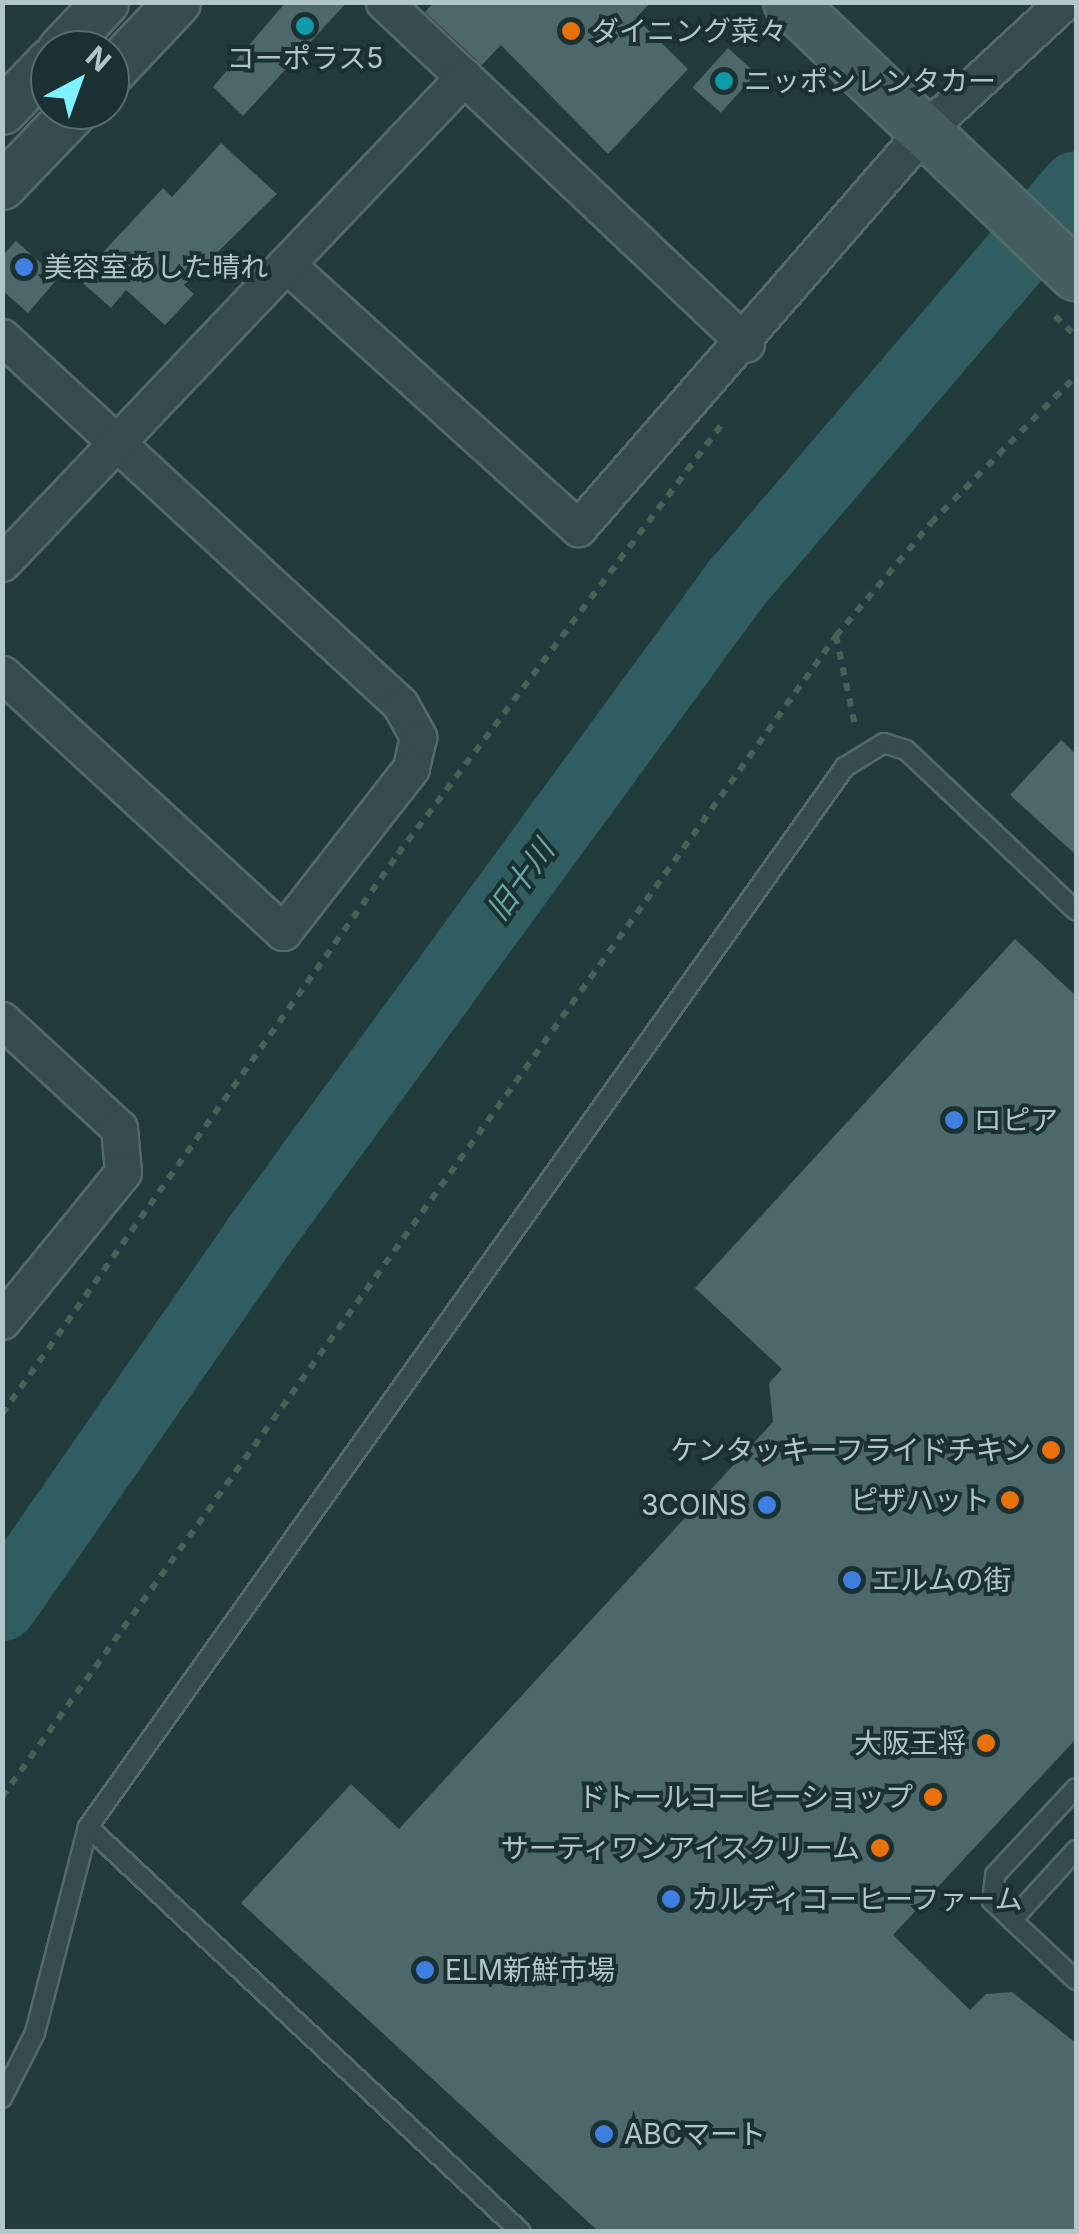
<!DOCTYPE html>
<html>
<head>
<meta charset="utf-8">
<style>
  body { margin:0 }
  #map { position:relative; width:1079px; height:2234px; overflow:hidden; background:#213b3c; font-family:Inter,"Noto Sans JP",sans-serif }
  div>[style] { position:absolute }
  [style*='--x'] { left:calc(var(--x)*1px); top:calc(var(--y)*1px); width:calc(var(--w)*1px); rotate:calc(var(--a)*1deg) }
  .river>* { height:70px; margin:-35px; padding:0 35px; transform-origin:35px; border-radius:35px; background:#305d60 }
  .building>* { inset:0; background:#4c686a; transform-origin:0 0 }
  .path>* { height:6px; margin-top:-3px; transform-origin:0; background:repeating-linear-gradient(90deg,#486157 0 8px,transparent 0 16px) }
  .roads { filter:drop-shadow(2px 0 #53696a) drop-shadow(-2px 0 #53696a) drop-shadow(0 2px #53696a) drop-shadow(0 -2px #53696a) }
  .service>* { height:18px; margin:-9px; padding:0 9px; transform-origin:9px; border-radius:9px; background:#354b4c }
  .minor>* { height:35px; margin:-17.5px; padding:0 17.5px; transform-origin:17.5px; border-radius:17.5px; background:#354b4c }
  .tertiary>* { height:45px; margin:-22.5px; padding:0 22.5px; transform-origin:22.5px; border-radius:22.5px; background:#354b4c }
  .secondary>* { height:50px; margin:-25px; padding:0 25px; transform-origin:25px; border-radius:25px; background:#435d60 }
  .dots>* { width:28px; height:28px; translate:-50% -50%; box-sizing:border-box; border:5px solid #1a3031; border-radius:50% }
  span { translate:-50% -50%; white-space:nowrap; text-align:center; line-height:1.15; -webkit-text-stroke:8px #1a3031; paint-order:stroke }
  .poi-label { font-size:28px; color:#b0c6c8 }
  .left { translate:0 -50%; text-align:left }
  .right { translate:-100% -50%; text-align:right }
  .water-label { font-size:30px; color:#67a6a9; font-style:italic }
  .frame { position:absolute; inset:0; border:5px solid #b0c6c8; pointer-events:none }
  .north { position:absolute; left:30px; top:30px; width:100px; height:100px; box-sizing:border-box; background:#1a3031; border:2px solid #566c6d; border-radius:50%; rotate:41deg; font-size:28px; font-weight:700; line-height:40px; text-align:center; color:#b0c6c8 }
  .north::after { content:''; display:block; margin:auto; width:35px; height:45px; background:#80f1fe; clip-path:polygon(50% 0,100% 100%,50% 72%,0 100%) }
</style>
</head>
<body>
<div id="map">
  <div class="river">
    <div style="--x:2;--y:1606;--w:446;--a:-55.2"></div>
    <div style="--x:256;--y:1240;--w:813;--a:-53.81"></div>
    <div style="--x:736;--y:584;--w:523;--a:-49.49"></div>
  </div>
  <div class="building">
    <div style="clip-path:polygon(286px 2px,347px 2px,243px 116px,213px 87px)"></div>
    <div style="clip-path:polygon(434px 2px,651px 2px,636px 18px,688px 69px,608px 154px,501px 45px,482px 65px,425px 12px)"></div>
    <div style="left:728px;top:48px;width:38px;height:53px;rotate:42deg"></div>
    <div style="clip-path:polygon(221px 143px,277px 194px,184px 285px,194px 294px,165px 325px,126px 290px,111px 308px,78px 279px,163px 188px,172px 197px)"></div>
    <div style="clip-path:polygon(16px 241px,58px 278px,28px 313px,2px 290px,2px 256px)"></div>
    <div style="clip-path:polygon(1061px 740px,1076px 754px,1076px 855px,1010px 795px)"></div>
    <div style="clip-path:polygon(1015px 939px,1076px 996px,1076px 1739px,893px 1935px,970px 2010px,986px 1994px,1012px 1992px,1076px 2043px,1076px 2232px,599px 2232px,241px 1903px,351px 1784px,399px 1829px,773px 1422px,769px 1383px,782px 1369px,695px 1288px)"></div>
  </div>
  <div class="path">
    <div style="--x:1055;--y:316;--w:29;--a:44"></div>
    <div style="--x:836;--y:636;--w:96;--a:78"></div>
    <div style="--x:2;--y:1414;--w:686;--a:-54.73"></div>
    <div style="--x:398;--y:854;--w:543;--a:-53"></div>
    <div style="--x:2;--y:1797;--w:1430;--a:-54.31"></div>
    <div style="--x:836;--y:636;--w:148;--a:-49.9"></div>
    <div style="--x:931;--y:523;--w:206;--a:-45.4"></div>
  </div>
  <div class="roads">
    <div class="service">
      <div style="--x:88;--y:1827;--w:593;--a:43.09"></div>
      <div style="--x:1076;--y:1850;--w:95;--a:132.4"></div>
      <div style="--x:1012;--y:1920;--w:88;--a:43.2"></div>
      <div style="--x:1012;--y:1920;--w:28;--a:-136"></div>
      <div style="--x:992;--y:1901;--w:26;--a:-83"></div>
      <div style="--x:995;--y:1875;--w:119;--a:-47"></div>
      <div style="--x:2;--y:2098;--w:73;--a:-63.1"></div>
      <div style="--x:35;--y:2033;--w:213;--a:-75.6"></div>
      <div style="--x:88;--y:1827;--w:1303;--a:-54.47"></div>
      <div style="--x:845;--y:767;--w:46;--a:-31.6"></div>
      <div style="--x:884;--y:743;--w:23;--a:18"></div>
      <div style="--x:906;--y:750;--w:234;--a:43.4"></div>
    </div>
    <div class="minor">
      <div style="--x:384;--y:2;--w:110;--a:43.2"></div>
      <div style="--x:286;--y:264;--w:394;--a:42.1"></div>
      <div style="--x:578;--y:528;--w:527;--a:-48.93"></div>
      <div style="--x:924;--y:131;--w:190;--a:-42.7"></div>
      <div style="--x:2;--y:337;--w:541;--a:42.68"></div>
      <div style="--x:400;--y:704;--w:38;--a:61"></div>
      <div style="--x:418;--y:737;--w:32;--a:103"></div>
      <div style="--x:411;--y:768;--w:208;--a:128"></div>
      <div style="--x:283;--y:932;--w:381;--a:-137.4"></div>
      <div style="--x:2;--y:563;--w:671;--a:-46.45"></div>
      <div style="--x:464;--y:77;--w:388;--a:43.4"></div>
      <div style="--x:2;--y:1020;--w:159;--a:42.7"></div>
      <div style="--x:119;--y:1128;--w:44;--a:84.8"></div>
      <div style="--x:123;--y:1172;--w:192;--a:129.1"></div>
    </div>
    <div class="tertiary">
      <div style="--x:60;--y:50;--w:66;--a:-46.8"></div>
      <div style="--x:110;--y:73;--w:98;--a:-46.7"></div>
      <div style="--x:2;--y:111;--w:69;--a:-46.2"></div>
      <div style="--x:2;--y:186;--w:105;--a:-46.2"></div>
    </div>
    <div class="secondary">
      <div style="--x:789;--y:2;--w:396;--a:43.6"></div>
    </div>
  </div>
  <div class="dots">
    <div style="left:305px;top:26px;background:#0f9aa8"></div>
    <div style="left:571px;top:31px;background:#e8710a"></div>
    <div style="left:724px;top:81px;background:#0f9aa8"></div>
    <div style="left:24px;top:267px;background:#3f7fe0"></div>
    <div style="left:954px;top:1120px;background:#3f7fe0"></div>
    <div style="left:1051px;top:1450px;background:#e8710a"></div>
    <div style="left:1010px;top:1500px;background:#e8710a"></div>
    <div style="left:767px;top:1505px;background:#3f7fe0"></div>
    <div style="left:852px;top:1580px;background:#3f7fe0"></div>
    <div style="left:986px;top:1743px;background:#e8710a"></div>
    <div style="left:933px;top:1797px;background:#e8710a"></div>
    <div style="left:880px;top:1848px;background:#e8710a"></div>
    <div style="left:671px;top:1899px;background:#3f7fe0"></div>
    <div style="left:425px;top:1970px;background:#3f7fe0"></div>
    <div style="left:604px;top:2134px;background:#3f7fe0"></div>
  </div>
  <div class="poi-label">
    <span class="left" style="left:591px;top:31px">ダイニング菜々</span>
    <span style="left:305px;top:58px">コーポラス5</span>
    <span class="left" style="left:744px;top:81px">ニッポンレンタカー</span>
    <span class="left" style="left:44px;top:267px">美容室あした晴れ</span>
    <span class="left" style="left:974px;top:1120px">ロピア</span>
    <span class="right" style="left:1031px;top:1450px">ケンタッキーフライドチキン</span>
    <span class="right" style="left:990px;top:1500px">ピザハット</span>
    <span class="right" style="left:747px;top:1505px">3COINS</span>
    <span class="left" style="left:872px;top:1580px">エルムの街</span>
    <span class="right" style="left:966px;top:1743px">大阪王将</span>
    <span class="right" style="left:913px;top:1797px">ドトールコーヒーショップ</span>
    <span class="right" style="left:860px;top:1848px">サーティワンアイスクリーム</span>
    <span class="left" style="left:691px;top:1899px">カルディコーヒーファーム</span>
    <span class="left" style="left:445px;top:1970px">ELM新鮮市場</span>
    <span class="left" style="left:624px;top:2134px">ABCマート</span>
  </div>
  <div class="water-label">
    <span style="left:520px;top:880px;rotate:-54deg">旧十川</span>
  </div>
  <div class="frame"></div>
  <div class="north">N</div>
</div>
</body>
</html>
